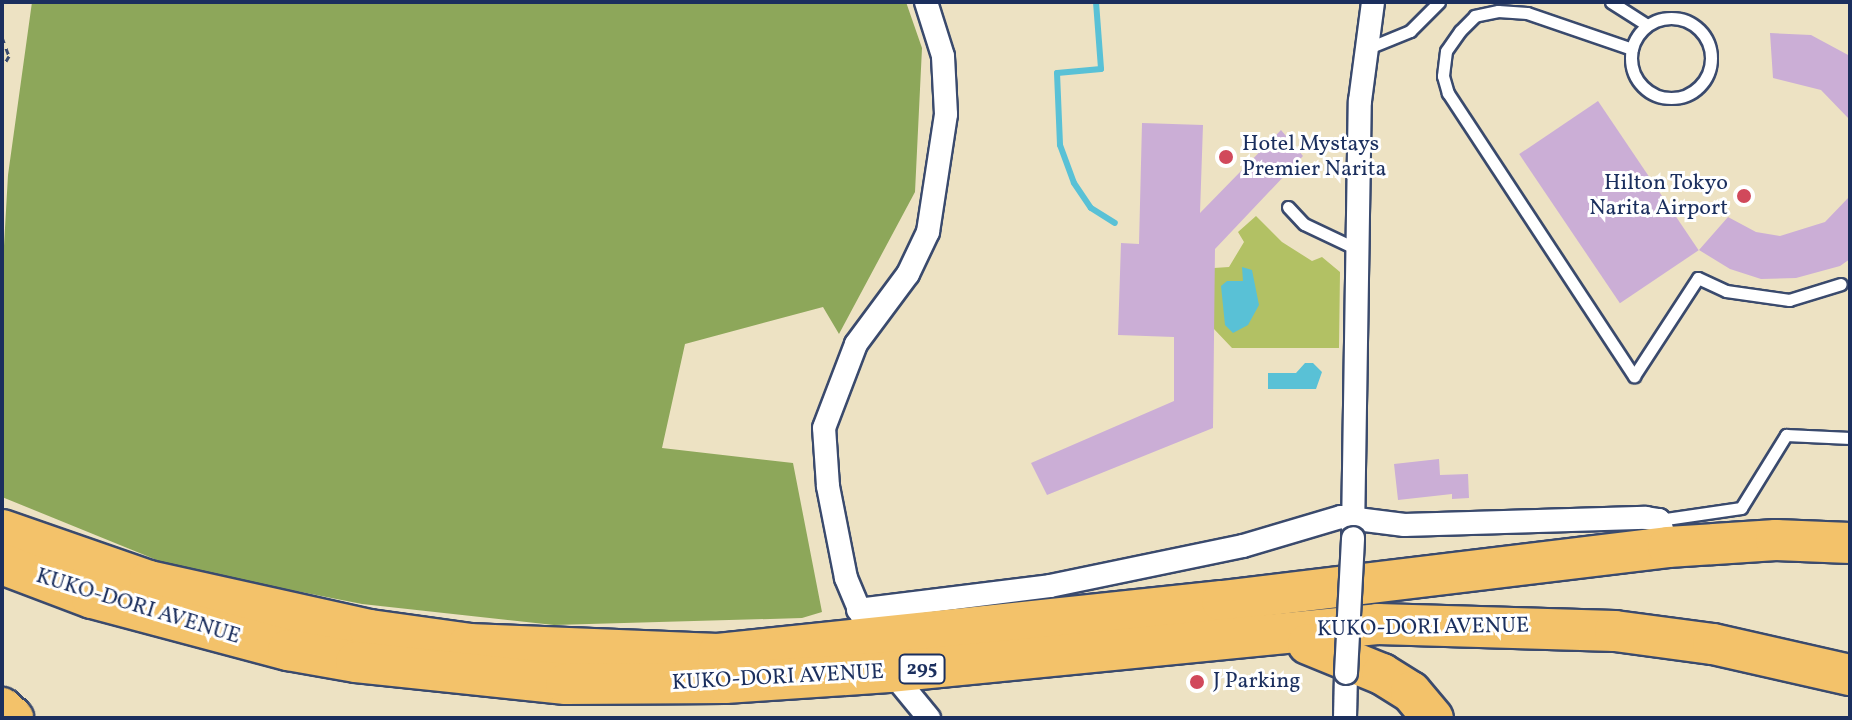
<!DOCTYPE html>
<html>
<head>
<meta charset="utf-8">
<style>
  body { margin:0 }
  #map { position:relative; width:1852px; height:720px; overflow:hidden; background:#ede2c3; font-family:Vollkorn,serif }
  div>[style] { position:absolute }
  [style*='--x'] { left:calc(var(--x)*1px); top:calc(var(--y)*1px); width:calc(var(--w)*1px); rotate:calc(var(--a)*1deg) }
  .green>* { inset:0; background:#b2c164 }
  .forest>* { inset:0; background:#8da75a }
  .water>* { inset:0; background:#59c1d6 }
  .stream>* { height:6px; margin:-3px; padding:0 3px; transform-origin:3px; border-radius:3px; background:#59c1d6 }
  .building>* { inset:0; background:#cbaed6; transform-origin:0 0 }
  .path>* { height:3px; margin-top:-1.5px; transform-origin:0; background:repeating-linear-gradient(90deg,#3a4a6d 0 6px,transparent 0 12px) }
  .roads { filter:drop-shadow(2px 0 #3a4a6d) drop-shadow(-2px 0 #3a4a6d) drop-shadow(0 2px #3a4a6d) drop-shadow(0 -2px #3a4a6d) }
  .lane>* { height:11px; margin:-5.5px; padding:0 5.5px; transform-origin:5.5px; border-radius:5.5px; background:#fff }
  .lane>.ring { margin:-5.5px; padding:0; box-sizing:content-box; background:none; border:11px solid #fff; border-radius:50% }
  .street>* { height:22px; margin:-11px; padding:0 11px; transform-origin:11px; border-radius:11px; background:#fff }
  .highway>* { height:40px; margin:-20px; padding:0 20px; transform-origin:20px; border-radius:20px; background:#f3c26a }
  .bridges { filter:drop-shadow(2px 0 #3a4a6d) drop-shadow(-2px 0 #3a4a6d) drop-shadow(0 2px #3a4a6d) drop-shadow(0 -2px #3a4a6d) }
  .street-bridge>* { height:22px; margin:-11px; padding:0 11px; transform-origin:11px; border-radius:11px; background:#fff }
  .dots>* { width:22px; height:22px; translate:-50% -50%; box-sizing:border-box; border:4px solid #fff; border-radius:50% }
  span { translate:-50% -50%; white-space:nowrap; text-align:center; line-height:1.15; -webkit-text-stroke:6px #fff; paint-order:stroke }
  .shield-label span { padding:2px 6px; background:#fff; border:2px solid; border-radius:6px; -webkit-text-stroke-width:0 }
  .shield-label { font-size:20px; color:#1b2f5e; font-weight:700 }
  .poi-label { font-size:22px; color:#1b2f5e }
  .left { translate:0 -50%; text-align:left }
  .right { translate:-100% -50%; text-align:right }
  .street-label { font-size:22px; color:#1b2f5e }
  .frame { position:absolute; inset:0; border:4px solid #1b2f5e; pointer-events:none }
</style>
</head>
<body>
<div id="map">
  <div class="green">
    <div style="clip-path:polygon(1256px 216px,1282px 242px,1312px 261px,1322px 257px,1340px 272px,1339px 348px,1232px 348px,1214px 329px,1214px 268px,1229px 267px,1244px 242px,1238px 232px)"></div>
  </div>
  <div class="forest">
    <div style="clip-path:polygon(32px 2px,906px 2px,922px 48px,915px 192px,839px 334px,823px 307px,685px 344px,662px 448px,793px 463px,822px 612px,802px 618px,554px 625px,362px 604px,174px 567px,2px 497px,2px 281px,8px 175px)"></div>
  </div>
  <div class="water">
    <div style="clip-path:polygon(1242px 267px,1252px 270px,1259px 305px,1248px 325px,1233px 333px,1225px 325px,1221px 286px,1227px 281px,1243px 281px)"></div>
    <div style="clip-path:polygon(1305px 363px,1313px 363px,1322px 372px,1316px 389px,1268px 389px,1268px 373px,1296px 373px)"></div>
  </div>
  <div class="stream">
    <div style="--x:1096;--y:2;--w:67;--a:85.7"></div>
    <div style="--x:1101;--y:69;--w:44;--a:174.8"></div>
    <div style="--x:1057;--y:73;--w:72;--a:87.6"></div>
    <div style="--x:1060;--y:145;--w:40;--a:69.8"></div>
    <div style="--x:1074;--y:183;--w:30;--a:56"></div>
    <div style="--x:1091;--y:208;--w:28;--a:32"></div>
  </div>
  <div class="building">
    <div style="clip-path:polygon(1770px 33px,1811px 35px,1850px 56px,1850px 120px,1821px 90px,1773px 78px)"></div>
    <div style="left:1598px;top:101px;width:180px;height:95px;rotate:56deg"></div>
    <div style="clip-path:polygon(1142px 123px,1203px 125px,1200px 213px,1281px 130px,1303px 156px,1215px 249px,1213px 428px,1047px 495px,1031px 463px,1174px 401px,1174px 337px,1118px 335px,1121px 243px,1139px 244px)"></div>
    <div style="clip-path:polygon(1850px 196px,1850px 259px,1840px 266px,1796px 278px,1761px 279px,1730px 269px,1699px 250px,1728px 217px,1756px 232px,1780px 236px,1825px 222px)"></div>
    <div style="clip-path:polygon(1439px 459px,1440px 475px,1468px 474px,1469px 498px,1452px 499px,1452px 494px,1398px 500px,1394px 464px)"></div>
  </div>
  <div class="path">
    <div style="--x:2;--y:37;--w:20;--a:70"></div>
    <div style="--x:9;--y:56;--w:14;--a:120"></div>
  </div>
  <div class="roads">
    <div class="lane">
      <div style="--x:1611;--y:2;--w:43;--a:32.6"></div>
      <div class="ring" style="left:1631px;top:18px;width:69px;height:69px"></div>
      <div style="--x:1366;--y:49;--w:48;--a:-22.2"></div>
      <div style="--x:1410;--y:31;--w:41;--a:-45"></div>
      <div style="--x:1632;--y:49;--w:111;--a:-161.1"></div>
      <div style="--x:1527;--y:13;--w:29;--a:-176"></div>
      <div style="--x:1498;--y:11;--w:24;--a:168"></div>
      <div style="--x:1475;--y:16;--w:21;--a:135"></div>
      <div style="--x:1460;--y:31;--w:24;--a:125"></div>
      <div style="--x:1446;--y:51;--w:25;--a:97"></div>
      <div style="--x:1443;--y:76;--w:18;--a:74"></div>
      <div style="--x:1448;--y:93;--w:339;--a:56.7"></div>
      <div style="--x:1634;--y:376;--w:117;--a:-56.9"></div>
      <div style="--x:1698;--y:278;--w:31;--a:25"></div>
      <div style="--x:1726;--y:291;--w:64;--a:8.1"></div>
      <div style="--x:1789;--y:300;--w:54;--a:-17.1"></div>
      <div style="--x:1288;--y:207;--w:23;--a:47"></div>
      <div style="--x:1304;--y:224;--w:59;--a:25.3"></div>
      <div style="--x:1659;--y:520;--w:83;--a:-8.3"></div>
      <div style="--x:1741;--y:508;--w:86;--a:-58.3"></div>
      <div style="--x:1786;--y:435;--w:64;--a:2.7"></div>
    </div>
    <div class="street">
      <div style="--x:1353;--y:533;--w:432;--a:-89.1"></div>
      <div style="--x:1360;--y:101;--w:100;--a:-82.5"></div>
      <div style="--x:858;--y:610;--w:193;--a:-7.1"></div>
      <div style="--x:1050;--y:586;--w:197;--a:-11.7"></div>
      <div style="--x:1243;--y:546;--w:102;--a:-16.5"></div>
      <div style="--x:1341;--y:517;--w:64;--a:7.2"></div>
      <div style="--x:1404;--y:525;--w:242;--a:-1.7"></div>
      <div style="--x:1646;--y:518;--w:13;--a:9"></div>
      <div style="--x:1659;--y:520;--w:28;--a:72"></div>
      <div style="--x:864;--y:621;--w:47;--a:-112.7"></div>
      <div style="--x:846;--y:578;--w:94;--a:-101.1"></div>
      <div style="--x:828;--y:486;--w:58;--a:-93.9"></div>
      <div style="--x:824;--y:428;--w:90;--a:-69.1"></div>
      <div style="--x:856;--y:344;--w:87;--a:-53.4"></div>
      <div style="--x:908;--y:274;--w:47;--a:-64.5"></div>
      <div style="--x:928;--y:232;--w:119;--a:-81.3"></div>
      <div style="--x:946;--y:114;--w:58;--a:-93"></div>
      <div style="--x:943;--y:56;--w:57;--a:-107.5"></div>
      <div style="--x:887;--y:667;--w:66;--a:50.5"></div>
      <div style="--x:1345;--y:718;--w:45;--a:-88.7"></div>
    </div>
    <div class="highway">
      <div style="--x:2;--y:530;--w:156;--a:19.1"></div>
      <div style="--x:149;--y:581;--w:226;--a:12.5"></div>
      <div style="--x:370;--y:630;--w:100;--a:8"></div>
      <div style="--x:469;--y:644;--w:249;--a:2.3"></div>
      <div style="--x:718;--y:654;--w:507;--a:-6"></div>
      <div style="--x:1222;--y:601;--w:449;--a:-6.9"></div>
      <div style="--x:1668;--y:547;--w:108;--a:-3.7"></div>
      <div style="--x:1776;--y:540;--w:74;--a:2.3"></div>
      <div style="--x:2;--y:564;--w:96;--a:20.7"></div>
      <div style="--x:92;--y:598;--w:203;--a:14.9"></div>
      <div style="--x:288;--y:650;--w:69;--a:10"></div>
      <div style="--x:356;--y:662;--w:211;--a:6"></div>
      <div style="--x:566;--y:684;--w:159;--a:-0.4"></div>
      <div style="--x:725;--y:683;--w:164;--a:-3.8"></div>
      <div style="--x:889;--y:672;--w:491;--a:-5.6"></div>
      <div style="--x:1378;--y:624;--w:237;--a:1.7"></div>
      <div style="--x:1615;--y:631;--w:99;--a:7.6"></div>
      <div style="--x:1713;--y:644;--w:140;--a:12.8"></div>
      <div style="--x:1308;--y:644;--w:80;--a:22.1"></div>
      <div style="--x:1382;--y:674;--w:34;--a:32"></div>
      <div style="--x:1411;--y:692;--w:34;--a:50"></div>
      <div style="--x:2;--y:708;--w:15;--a:42"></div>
    </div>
  </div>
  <div class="bridges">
    <div class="street-bridge">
      <div style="--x:1346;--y:673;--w:135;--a:-87"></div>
    </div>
  </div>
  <div class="dots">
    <div style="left:1226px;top:157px;background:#d1495b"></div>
    <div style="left:1744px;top:196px;background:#d1495b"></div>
    <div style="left:1197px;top:682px;background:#d1495b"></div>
  </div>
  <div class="shield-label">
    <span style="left:922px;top:669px">295</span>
  </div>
  <div class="poi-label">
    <span class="left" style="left:1242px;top:157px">Hotel Mystays<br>Premier Narita</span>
    <span class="right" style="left:1728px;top:196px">Hilton Tokyo<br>Narita Airport</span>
    <span class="left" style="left:1213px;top:682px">J Parking</span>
  </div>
  <div class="street-label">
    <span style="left:138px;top:607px;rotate:17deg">KUKO-DORI AVENUE</span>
    <span style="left:1423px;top:628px;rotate:-1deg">KUKO-DORI AVENUE</span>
    <span style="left:778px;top:678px;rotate:-3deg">KUKO-DORI AVENUE</span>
  </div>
  <div class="frame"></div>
</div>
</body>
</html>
